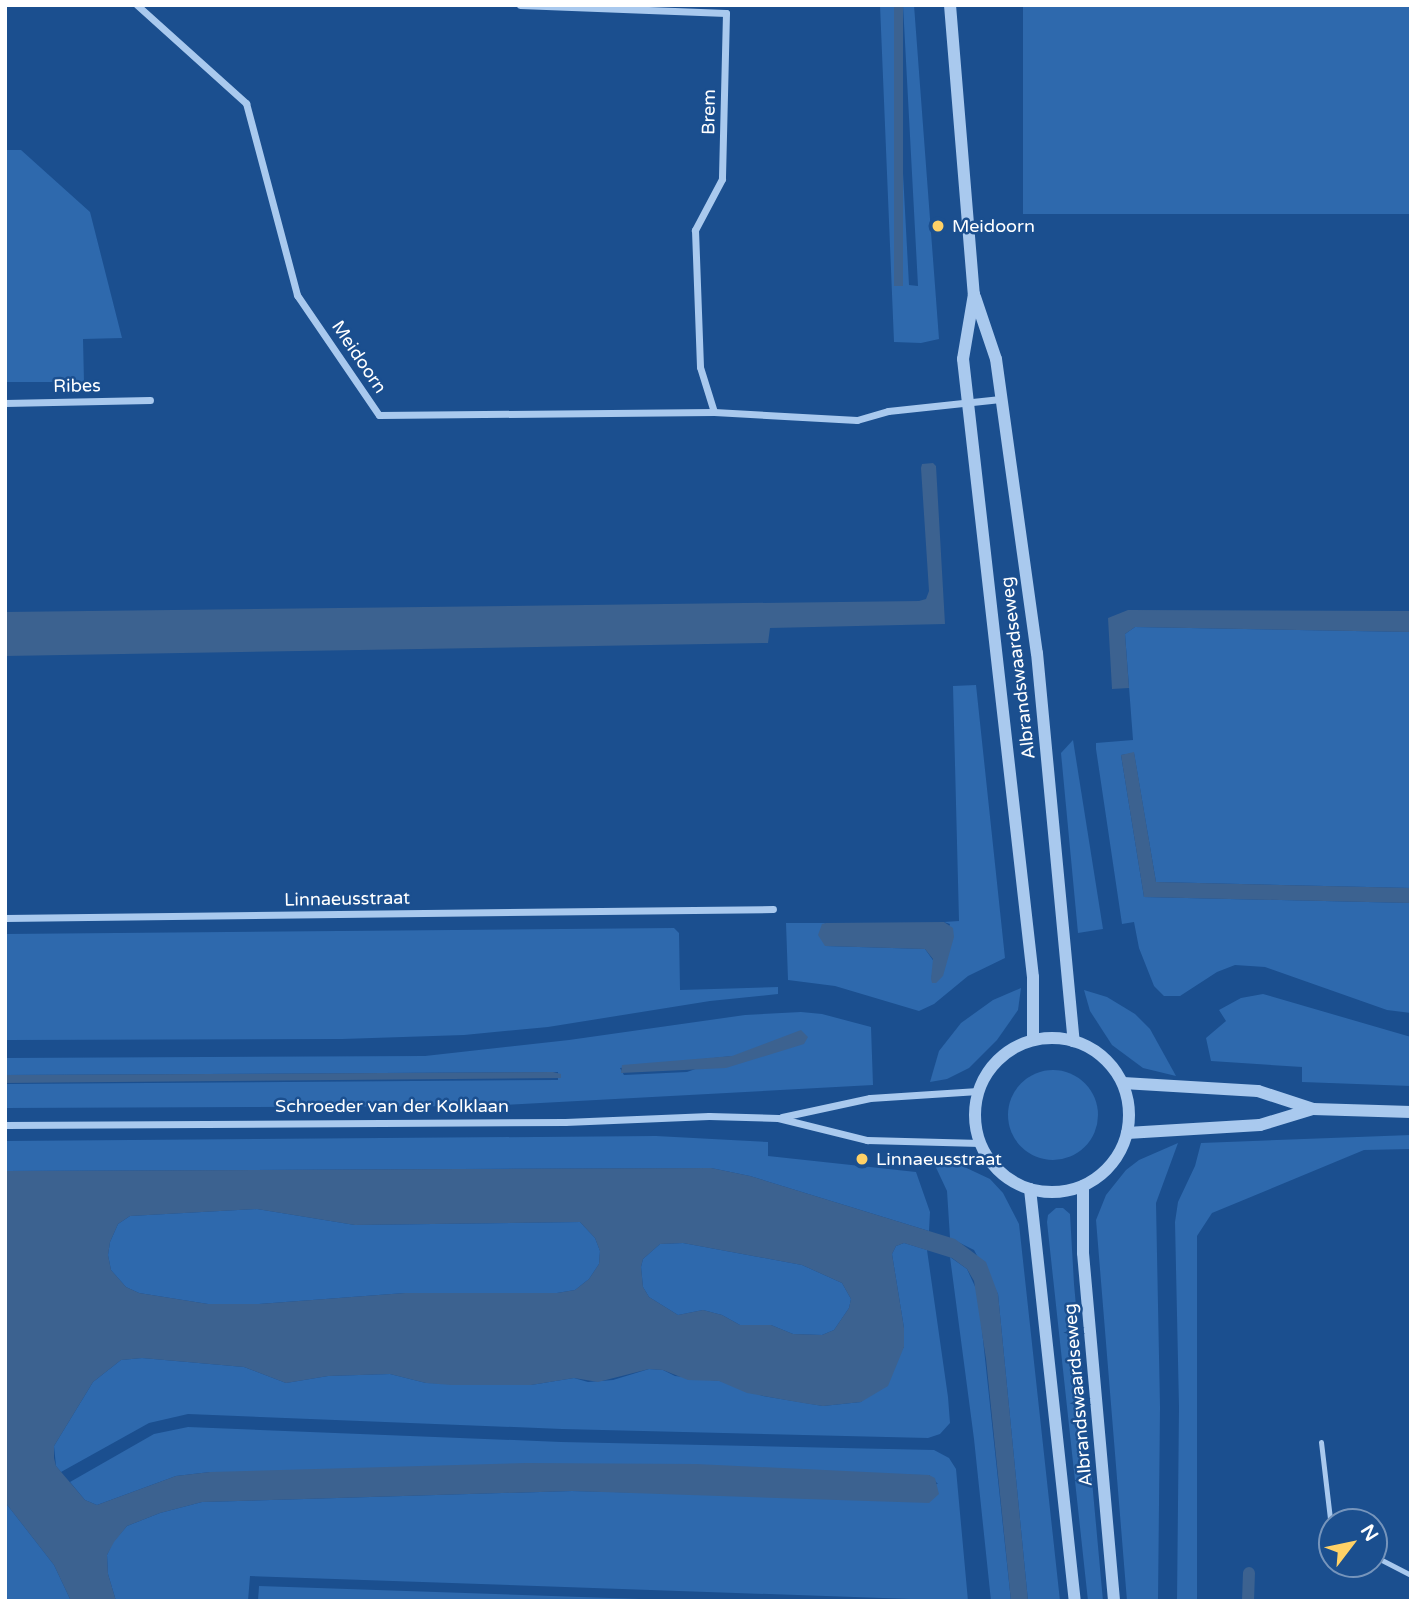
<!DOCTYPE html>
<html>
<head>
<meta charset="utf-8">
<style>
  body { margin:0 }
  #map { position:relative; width:1416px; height:1606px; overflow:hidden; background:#1b4f8f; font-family:"Varela Round",sans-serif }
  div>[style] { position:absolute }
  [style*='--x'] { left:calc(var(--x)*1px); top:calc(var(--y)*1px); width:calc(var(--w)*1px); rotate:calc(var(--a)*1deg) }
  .green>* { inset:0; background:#2e69ad; transform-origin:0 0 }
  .round { border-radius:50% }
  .water>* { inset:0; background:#3c6290; transform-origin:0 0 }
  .stream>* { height:12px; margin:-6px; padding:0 6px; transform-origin:6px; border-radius:6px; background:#3c6290 }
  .service>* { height:5px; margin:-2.5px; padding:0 2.5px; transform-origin:2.5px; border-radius:2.5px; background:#a9c9ee }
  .minor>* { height:7px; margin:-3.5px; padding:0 3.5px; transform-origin:3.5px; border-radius:3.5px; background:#a9c9ee }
  .tertiary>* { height:12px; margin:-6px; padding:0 6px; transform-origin:6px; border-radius:6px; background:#a9c9ee }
  .tertiary>.ring { margin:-6px; padding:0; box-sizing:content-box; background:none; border:12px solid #a9c9ee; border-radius:50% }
  .dots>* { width:19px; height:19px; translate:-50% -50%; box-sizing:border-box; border:4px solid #1b4f8f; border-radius:50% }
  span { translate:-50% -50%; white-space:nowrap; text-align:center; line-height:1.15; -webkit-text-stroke:5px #1b4f8f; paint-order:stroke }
  .street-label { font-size:18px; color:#fff }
  .poi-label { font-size:18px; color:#fff }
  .left { translate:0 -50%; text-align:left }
  .frame { position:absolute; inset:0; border:7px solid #fff; pointer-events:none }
  .north { position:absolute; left:1318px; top:1508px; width:70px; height:70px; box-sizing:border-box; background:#1b4f8f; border:2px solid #7695bc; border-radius:50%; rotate:58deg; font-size:19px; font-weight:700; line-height:28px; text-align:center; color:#fff }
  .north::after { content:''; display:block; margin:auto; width:24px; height:32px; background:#ffd166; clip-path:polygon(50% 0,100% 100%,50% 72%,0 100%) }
</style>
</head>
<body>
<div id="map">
  <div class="green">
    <div style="clip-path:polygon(880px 5px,894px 5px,909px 285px,918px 286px,903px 5px,914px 5px,939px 339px,921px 343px,894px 342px)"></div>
    <div style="left:1023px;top:5px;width:388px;height:209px"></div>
    <div style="clip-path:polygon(5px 150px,21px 150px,90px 212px,122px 338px,83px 339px,84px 382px,5px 382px)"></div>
    <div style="clip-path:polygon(1135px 627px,1411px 632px,1411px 888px,1156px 882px,1134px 753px,1121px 755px,1144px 897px,1411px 903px,1411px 1013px,1387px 1010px,1265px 967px,1235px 965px,1217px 972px,1180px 996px,1164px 996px,1154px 986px,1139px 948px,1134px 922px,1122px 924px,1096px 749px,1096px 743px,1133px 740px,1125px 634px)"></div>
    <div style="clip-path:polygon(976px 685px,1005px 958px,968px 976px,934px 1004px,919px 1011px,835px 986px,788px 980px,786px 923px,826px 923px,822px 925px,826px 946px,925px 949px,935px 963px,931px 979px,950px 924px,944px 922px,959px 921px,953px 686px)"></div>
    <div style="clip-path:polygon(1073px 740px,1103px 929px,1078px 933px,1061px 753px)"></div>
    <div style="clip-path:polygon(674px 928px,679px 933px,680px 990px,778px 987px,778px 994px,710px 1001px,548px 1027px,464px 1035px,342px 1039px,5px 1040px,5px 934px)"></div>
    <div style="clip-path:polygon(1021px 988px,1018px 1010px,997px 1040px,969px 1068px,947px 1079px,930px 1082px,939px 1051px,961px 1023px,993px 1000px)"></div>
    <div style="clip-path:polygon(1084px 990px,1107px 997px,1135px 1014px,1150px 1029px,1176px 1076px,1143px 1068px,1112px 1045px,1090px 1011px)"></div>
    <div style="clip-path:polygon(1263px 994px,1411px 1037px,1411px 1086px,1302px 1082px,1302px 1067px,1211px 1061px,1206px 1038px,1226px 1021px,1219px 1010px,1241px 998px)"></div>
    <div style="clip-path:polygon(evenodd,801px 1012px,822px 1014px,871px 1027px,873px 1085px,485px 1106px,5px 1108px,5px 1084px,558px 1080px,558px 1072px,553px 1072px,5px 1075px,5px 1058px,425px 1056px,569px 1040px,745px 1015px,801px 1012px,732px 1056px,687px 1072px,624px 1075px,620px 1068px,732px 1056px)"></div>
    <div class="round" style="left:1008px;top:1070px;width:90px;height:90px"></div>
    <div style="clip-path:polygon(1411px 1135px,1411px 1149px,1364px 1150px,1212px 1213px,1197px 1236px,1197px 1601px,1177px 1601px,1179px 1407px,1175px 1222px,1178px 1202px,1195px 1166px,1201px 1143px)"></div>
    <div style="clip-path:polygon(656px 1136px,768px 1142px,768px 1156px,916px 1172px,930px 1212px,929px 1231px,750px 1176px,711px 1168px,5px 1171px,5px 1141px)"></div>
    <div style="clip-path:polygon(1178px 1143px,1156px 1203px,1160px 1407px,1158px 1601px,1127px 1601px,1096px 1220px,1106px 1195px,1126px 1170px,1139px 1160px)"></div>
    <div style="clip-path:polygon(932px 1159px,958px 1164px,990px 1179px,1003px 1193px,1019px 1224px,1060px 1601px,1028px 1601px,998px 1294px,974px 1250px,950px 1238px,947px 1191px)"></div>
    <div style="clip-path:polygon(1056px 1208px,1063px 1208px,1070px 1214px,1074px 1284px,1103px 1601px,1088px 1601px,1047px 1222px,1048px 1215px)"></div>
    <div style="clip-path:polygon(257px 1209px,355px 1225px,580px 1222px,595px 1238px,600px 1251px,599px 1264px,589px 1279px,575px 1290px,557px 1293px,405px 1293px,259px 1304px,208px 1304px,139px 1293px,126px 1287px,111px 1270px,108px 1255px,110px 1242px,118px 1224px,130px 1216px)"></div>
    <div style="clip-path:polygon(683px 1243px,802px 1265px,842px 1283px,851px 1299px,849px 1308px,834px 1330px,822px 1335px,793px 1334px,771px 1325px,740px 1325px,722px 1315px,703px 1310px,678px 1315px,649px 1297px,643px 1287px,641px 1267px,643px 1259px,660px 1244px)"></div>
    <div style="clip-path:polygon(904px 1243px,927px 1250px,948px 1397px,950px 1423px,940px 1434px,928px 1438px,562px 1429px,188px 1414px,149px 1423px,61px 1472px,56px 1466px,54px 1446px,93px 1382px,121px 1360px,142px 1358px,244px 1367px,286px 1383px,328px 1376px,390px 1374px,426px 1383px,531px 1385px,574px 1378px,588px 1382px,613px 1380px,649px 1369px,663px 1370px,675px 1376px,720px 1381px,763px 1396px,823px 1406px,861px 1402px,904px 1347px,904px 1328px,892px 1254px,896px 1246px)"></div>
    <div style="clip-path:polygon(950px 1257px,967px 1269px,978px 1293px,1011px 1601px,991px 1601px,974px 1439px)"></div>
    <div style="clip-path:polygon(188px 1427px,561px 1442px,934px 1450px,949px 1458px,956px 1469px,968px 1601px,250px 1576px,248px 1601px,116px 1601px,108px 1574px,107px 1555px,113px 1542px,127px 1526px,160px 1513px,202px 1502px,572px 1491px,695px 1494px,938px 1484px,929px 1475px,210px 1472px,176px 1476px,97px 1505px,85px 1500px,70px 1482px,154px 1434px)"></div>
    <div style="clip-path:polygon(5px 1502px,54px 1565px,71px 1601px,5px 1601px)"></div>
    <div style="clip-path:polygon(259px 1586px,699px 1601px,258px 1601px)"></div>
  </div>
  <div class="water">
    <div style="left:894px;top:5px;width:9px;height:281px"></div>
    <div style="clip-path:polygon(933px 463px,936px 466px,945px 624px,770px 628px,768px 643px,5px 656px,5px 612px,919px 601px,926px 599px,929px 591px,921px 468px,922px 464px)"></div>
    <div style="clip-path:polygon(1128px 610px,1411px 611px,1411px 632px,1135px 627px,1125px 634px,1129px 688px,1112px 689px,1108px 618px)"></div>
    <div style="clip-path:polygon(1134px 752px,1156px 882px,1411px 888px,1411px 903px,1144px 897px,1121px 755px)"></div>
    <div style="clip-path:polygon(944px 922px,953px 928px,954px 937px,943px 976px,936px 983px,932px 983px,931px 979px,933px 959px,925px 949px,825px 946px,818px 935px,822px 924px,826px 923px)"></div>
    <div style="clip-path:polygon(801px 1030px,808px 1037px,804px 1044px,726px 1068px,621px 1073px,622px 1065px,732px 1056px)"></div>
    <div style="clip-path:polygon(553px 1072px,561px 1074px,561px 1078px,5px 1083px,5px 1075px)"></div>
    <div style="clip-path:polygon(evenodd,711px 1168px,750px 1176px,955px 1239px,986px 1262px,998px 1294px,1028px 1601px,1011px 1601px,986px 1359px,974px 1281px,967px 1269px,952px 1258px,904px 1243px,896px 1246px,892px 1254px,904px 1328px,904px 1347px,888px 1386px,861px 1402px,823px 1406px,803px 1403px,747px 1393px,719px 1381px,688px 1380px,663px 1370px,649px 1369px,598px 1382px,574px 1378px,531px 1385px,451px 1385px,426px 1383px,390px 1374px,328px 1376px,286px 1383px,244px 1367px,142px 1358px,121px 1360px,93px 1382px,54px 1446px,54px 1458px,56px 1466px,85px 1500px,97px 1505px,176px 1476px,210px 1472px,526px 1463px,696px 1464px,929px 1475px,935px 1478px,939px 1494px,929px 1503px,572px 1491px,202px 1502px,160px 1513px,127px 1526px,114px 1542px,107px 1555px,108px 1574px,116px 1601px,71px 1601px,54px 1565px,5px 1502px,5px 1171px,711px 1168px,257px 1209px,355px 1225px,580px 1222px,595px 1238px,600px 1251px,599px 1264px,589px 1279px,575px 1290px,557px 1293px,405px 1293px,259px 1304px,208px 1304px,139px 1293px,126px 1287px,111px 1270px,108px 1255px,110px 1242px,118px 1224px,130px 1216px,257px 1209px,711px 1168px,683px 1243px,802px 1265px,842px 1283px,851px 1299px,849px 1308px,834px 1330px,822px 1335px,793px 1334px,771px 1325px,740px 1325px,722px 1315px,703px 1310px,678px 1315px,649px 1297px,643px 1287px,641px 1267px,643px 1259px,660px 1244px,683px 1243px)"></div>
  </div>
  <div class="stream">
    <div style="--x:1248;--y:1601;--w:28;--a:-88"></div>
  </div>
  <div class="service">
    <div style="--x:1321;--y:1442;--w:94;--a:83.3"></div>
    <div style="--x:1374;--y:1556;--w:42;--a:27.2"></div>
  </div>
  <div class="minor">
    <div style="--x:137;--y:5;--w:147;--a:42"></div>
    <div style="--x:246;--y:103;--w:199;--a:75.1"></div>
    <div style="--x:297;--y:295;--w:145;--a:55.7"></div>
    <div style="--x:379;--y:415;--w:335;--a:-0.5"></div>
    <div style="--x:714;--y:412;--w:143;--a:3.2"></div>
    <div style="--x:857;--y:420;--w:32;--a:-16"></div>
    <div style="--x:888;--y:411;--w:113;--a:-6.1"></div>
    <div style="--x:520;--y:5;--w:206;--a:2.2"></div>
    <div style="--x:726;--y:13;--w:166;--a:91.4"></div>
    <div style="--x:722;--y:179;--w:58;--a:117.9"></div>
    <div style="--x:695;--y:230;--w:137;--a:87.9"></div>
    <div style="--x:700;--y:367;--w:47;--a:72.7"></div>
    <div style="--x:5;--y:403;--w:145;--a:-1.2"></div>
    <div style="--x:5;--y:918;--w:768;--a:-0.67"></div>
    <div style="--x:782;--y:1117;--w:90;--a:-12.2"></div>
    <div style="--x:870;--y:1098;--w:108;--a:-3.7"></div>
    <div style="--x:5;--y:1125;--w:560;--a:-0.31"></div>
    <div style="--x:565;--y:1122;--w:144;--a:-2.4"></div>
    <div style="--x:709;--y:1116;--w:69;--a:1.7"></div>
    <div style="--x:778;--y:1118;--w:92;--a:13.9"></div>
    <div style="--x:867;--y:1140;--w:113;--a:1.5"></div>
  </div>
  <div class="tertiary">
    <div style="--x:950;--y:5;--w:290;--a:85.3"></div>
    <div style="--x:974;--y:294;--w:66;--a:99.6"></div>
    <div style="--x:963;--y:359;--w:622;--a:83.54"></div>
    <div style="--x:1033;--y:977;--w:63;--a:90"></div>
    <div style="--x:975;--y:297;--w:65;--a:71.3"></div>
    <div style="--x:996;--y:359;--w:297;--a:82.1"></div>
    <div style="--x:1037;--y:653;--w:390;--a:84.6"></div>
    <div class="ring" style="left:975px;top:1038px;width:142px;height:142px"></div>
    <div style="--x:1123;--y:1083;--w:135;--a:3.4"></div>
    <div style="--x:1258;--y:1091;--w:58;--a:18.1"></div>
    <div style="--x:1313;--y:1109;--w:98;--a:1.8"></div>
    <div style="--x:1127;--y:1133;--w:133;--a:-3.4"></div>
    <div style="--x:1260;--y:1125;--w:55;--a:-16.8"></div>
    <div style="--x:1083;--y:1186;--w:67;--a:90"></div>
    <div style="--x:1083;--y:1253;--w:349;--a:84.9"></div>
    <div style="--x:1030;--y:1189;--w:414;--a:83.8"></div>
  </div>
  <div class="dots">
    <div style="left:938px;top:226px;background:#ffd166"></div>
    <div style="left:862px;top:1159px;background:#ffd166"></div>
  </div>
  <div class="street-label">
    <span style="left:709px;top:112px;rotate:-89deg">Brem</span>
    <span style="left:359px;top:357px;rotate:56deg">Meidoorn</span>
    <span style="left:77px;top:386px;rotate:-1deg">Ribes</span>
    <span style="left:1018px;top:668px;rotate:-97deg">Albrandswaardseweg</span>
    <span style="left:347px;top:899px;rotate:-1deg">Linnaeusstraat</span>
    <span style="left:392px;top:1106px">Schroeder van der Kolklaan</span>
    <span style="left:1078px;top:1395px;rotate:-95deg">Albrandswaardseweg</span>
  </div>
  <div class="poi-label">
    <span class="left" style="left:952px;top:226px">Meidoorn</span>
    <span class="left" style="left:876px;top:1159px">Linnaeusstraat</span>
  </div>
  <div class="frame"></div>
  <div class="north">N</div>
</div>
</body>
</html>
